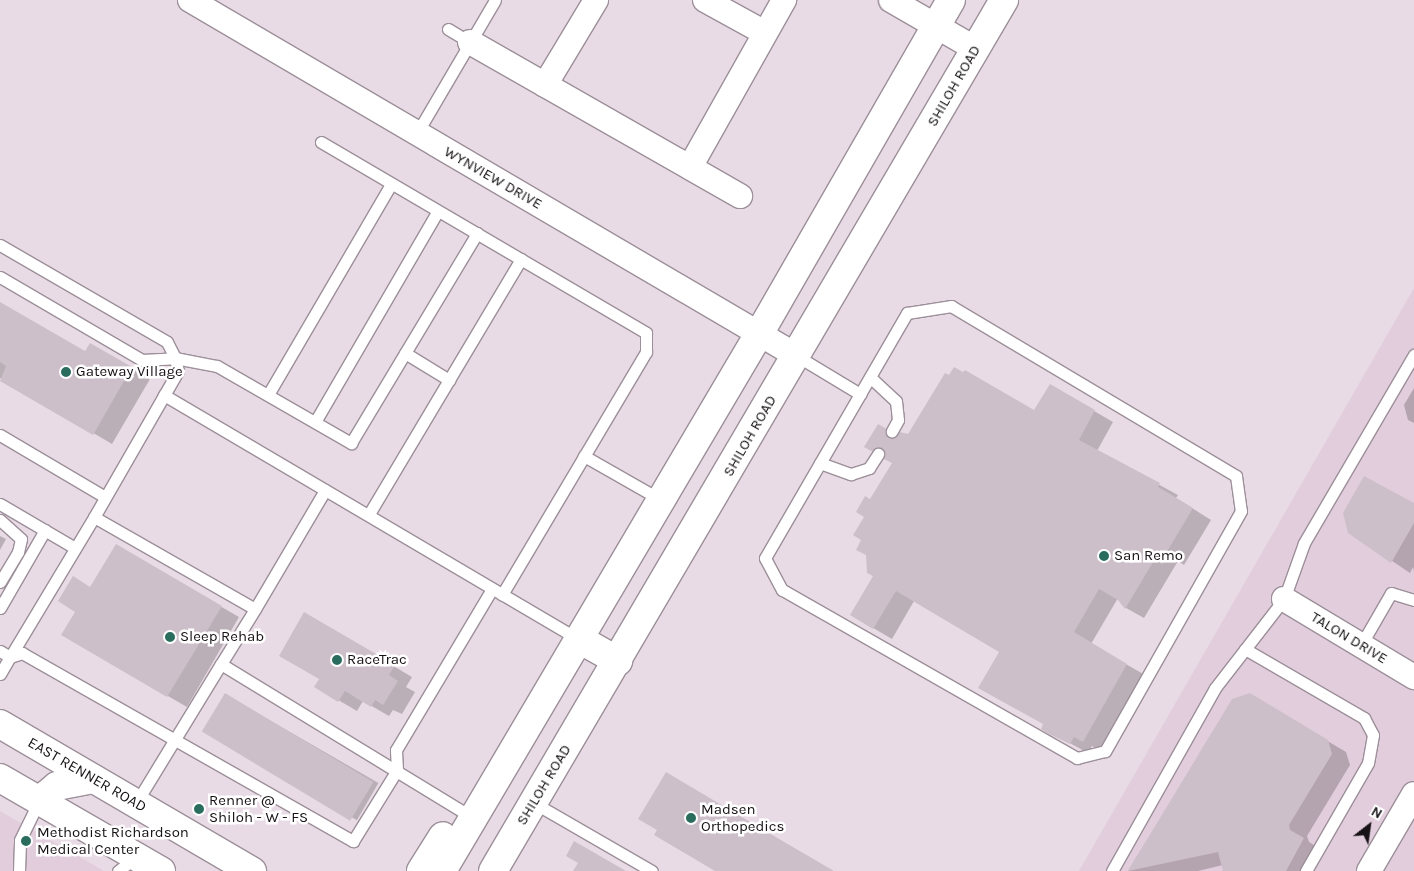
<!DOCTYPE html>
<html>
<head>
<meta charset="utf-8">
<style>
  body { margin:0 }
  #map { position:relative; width:1414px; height:871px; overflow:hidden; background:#e9dbe5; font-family:Karla,sans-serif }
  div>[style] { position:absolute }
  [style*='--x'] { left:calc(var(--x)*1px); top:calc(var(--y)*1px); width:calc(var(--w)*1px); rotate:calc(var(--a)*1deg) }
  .built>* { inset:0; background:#e2cddc }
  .shadow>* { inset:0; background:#0003; transform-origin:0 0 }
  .building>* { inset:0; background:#cdbfc9; transform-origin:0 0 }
  .roads { filter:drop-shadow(1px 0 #9c8f99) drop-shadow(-1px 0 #9c8f99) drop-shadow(0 1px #9c8f99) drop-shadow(0 -1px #9c8f99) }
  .service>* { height:11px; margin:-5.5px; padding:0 5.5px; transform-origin:5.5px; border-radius:5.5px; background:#fff }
  .minor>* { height:24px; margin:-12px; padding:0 12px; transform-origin:12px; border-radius:12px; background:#fff }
  .secondary>* { height:28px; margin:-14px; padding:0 14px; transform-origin:14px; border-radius:14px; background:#fff }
  .dots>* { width:14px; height:14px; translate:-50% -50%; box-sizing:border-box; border:2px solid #fff; border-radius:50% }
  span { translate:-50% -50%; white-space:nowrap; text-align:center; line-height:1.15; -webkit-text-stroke:5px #fff; paint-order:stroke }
  .street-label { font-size:15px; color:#161215 }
  .poi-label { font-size:15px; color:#161215 }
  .left { translate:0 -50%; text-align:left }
  .north { position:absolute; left:1344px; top:801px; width:50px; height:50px; -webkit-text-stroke:4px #fff; paint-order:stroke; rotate:30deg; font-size:14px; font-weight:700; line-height:20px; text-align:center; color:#161215 }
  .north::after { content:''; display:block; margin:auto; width:18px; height:22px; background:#161215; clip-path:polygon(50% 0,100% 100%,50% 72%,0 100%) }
</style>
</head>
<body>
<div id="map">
  <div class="built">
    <div style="clip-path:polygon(1414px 288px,1414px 871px,1079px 871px)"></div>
    <div style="clip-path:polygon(0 811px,104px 871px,0 871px)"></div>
  </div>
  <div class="shadow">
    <div style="clip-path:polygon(0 303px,86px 353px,90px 345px,150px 379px,112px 444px,0 378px)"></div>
    <div style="clip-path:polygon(1051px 386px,1113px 422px,1097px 451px,1178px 495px,1176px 498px,1211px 520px,1184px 565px,1178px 561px,1144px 618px,1126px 608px,1118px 598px,1091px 644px,1145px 675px,1101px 751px,1092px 746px,1088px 753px,1042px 728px,1045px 724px,1001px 652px,914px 601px,892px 639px,851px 615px,875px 576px,863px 539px,865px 516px,871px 501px,894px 463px,866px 447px,879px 425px,898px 436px,1035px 412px)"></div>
    <div style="clip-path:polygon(1414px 388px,1414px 423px,1408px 420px,1404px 405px)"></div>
    <div style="clip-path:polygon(1414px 505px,1414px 572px,1413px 567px,1410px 573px,1349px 532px)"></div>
    <div style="clip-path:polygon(0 536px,6px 539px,0 550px)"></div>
    <div style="left:116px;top:546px;width:142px;height:104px;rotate:30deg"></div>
    <div style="clip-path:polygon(305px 614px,412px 677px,406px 687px,415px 692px,402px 714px,393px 710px,389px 716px,363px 701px,357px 711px,316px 687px,321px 679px)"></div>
    <div style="left:226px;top:695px;width:176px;height:43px;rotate:30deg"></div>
    <div style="clip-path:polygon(1250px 695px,1346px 752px,1350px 765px,1307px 836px,1309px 842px,1322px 850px,1310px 871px,1224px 871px,1223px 865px,1198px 871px,1128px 871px,1233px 700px)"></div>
  </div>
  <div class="building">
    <div style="clip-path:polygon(0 302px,85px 351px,90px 343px,132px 367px,93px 435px,0 381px,6px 366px,0 362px)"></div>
    <div style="clip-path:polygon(954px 367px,963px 372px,965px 370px,1034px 410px,1050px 384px,1095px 410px,1079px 440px,1160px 483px,1158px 487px,1193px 508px,1165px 555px,1159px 552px,1125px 609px,1118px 600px,1099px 589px,1074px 632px,1127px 664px,1083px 742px,1074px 737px,1070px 744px,1049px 734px,1041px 729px,1043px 724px,978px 688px,999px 652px,896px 591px,873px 629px,850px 615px,873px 576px,867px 573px,866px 555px,856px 550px,861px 540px,853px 535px,864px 517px,856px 512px,865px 496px,870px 499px,892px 463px,884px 459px,882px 447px,871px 451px,864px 447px,878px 424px,885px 428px,889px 438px,895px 438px,900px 432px,908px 434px,945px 373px,949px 375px)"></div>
    <div style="clip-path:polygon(1364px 476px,1414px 503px,1414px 523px,1391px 563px,1348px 533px,1343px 513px)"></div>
    <div style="clip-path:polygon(116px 544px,222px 606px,167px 697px,61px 635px,75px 612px,58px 601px,73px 576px,90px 587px)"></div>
    <div style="clip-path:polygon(304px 612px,395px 665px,389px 675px,398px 681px,383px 705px,375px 700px,371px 707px,345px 691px,338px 702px,314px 687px,319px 679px,279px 656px)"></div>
    <div style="left:225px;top:693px;width:173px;height:45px;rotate:31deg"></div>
    <div style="clip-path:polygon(1250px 693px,1328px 740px,1332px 754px,1289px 825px,1290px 830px,1304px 838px,1286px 871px,1223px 871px,1218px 852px,1128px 871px,1232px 699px)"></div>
    <div style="clip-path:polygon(666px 772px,757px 826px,834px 871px,715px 871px,654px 835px,657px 830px,638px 819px)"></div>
    <div style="clip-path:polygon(574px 841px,626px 871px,573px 871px,578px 863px,566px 856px)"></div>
  </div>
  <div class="roads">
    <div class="service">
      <div style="--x:448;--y:29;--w:26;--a:31"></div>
      <div style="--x:417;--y:133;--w:154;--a:-59.6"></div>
      <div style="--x:321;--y:142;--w:377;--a:30.4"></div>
      <div style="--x:646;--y:333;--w:19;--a:90"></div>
      <div style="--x:646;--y:352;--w:282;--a:120.7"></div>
      <div style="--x:0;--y:245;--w:193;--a:30.1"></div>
      <div style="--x:167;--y:342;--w:18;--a:63"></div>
      <div style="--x:175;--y:358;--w:13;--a:77"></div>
      <div style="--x:178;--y:371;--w:168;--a:119.9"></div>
      <div style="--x:0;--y:277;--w:164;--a:30.3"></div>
      <div style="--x:142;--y:360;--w:33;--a:-3"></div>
      <div style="--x:175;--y:358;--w:43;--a:10.8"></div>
      <div style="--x:217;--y:366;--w:155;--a:29.9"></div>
      <div style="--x:351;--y:443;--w:245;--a:-59"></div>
      <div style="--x:405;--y:353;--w:52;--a:31.5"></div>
      <div style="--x:797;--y:356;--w:74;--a:31.1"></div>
      <div style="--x:860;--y:394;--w:94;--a:-59.9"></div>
      <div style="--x:907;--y:313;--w:45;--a:-9"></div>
      <div style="--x:951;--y:306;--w:332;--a:30.8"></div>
      <div style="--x:1236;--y:476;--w:35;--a:82"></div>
      <div style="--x:1241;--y:511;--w:276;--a:119.5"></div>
      <div style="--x:1105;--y:751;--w:29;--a:166"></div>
      <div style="--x:1077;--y:758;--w:339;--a:-150.3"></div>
      <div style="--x:782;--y:590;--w:36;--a:-118"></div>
      <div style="--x:765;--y:558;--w:190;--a:-59.9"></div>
      <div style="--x:870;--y:377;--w:35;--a:43"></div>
      <div style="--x:896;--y:401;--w:19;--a:84"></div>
      <div style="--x:898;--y:420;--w:13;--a:119"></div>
      <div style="--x:269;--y:393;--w:242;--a:-59.7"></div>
      <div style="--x:164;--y:395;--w:481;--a:30.5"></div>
      <div style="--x:315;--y:422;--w:244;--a:-59.8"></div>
      <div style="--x:0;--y:435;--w:122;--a:30.6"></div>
      <div style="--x:584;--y:456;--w:89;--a:29.7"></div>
      <div style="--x:820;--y:463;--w:33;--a:20"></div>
      <div style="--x:851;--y:474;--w:19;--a:-18"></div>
      <div style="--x:869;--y:468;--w:17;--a:-57"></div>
      <div style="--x:0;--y:504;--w:87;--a:30.4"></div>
      <div style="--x:369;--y:514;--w:297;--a:-59.2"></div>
      <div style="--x:0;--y:520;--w:28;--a:42"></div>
      <div style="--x:21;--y:539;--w:13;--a:103"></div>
      <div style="--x:18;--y:552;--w:35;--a:121"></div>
      <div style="--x:0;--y:608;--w:90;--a:-60"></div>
      <div style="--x:255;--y:609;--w:138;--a:-59.5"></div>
      <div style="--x:1361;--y:645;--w:60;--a:-60"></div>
      <div style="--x:1391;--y:593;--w:24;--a:17"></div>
      <div style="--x:1245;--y:649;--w:138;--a:30.1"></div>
      <div style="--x:1364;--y:718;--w:19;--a:62"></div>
      <div style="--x:1373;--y:735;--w:28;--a:100"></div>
      <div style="--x:1368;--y:763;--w:125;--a:119.9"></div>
      <div style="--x:0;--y:651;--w:12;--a:31"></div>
      <div style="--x:10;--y:657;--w:163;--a:-59"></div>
      <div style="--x:94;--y:517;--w:185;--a:29.7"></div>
      <div style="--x:255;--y:609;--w:65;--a:121.7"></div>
      <div style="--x:0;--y:674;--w:20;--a:-60"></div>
      <div style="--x:10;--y:657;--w:13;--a:-18"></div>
      <div style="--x:22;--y:653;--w:381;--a:29.6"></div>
      <div style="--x:353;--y:841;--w:84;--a:-58.2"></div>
      <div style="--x:397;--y:770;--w:20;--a:-93"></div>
      <div style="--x:396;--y:750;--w:187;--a:-59.2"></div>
      <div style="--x:136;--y:803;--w:163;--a:-58.6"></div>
      <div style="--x:221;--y:664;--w:295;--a:31.4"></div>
      <div style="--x:534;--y:803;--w:136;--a:30"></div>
      <div style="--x:19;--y:871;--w:31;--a:-88"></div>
      <div style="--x:20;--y:840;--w:43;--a:-64"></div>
      <div style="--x:118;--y:871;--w:23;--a:-38"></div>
      <div style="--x:1112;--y:871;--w:210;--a:-60.6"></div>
      <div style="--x:1215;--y:688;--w:113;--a:-52.2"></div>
      <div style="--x:1284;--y:599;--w:59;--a:-70.3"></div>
      <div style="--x:1304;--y:543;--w:218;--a:-59.7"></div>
    </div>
    <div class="minor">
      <div style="--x:190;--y:0;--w:704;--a:30.39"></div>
      <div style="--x:705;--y:0;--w:68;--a:28.8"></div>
      <div style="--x:891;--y:0;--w:98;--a:30"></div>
      <div style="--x:470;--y:42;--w:311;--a:29.7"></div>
      <div style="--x:545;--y:85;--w:99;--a:-59"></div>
      <div style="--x:690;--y:167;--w:192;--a:-60.6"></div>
      <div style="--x:1284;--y:599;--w:152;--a:31"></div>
      <div style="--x:1369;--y:871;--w:89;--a:-59.7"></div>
    </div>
    <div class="secondary">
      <div style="--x:579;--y:639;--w:45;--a:29.4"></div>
      <div style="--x:0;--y:724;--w:292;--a:30.3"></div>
      <div style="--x:0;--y:778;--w:186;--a:30"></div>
      <div style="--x:39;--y:801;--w:23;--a:-40"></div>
      <div style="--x:57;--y:786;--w:37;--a:-11"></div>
      <div style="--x:421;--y:871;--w:41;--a:-57.8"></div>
      <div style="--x:442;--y:871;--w:624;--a:-59.45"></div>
      <div style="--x:759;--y:334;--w:385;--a:-60.1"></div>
      <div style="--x:493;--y:871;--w:1010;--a:-59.6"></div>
    </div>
  </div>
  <div class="dots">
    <div style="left:66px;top:372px;background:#2a6d5e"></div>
    <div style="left:1104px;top:556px;background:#2a6d5e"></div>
    <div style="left:170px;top:637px;background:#2a6d5e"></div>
    <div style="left:337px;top:660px;background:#2a6d5e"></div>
    <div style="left:199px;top:809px;background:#2a6d5e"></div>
    <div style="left:691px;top:818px;background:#2a6d5e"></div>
    <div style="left:26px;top:841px;background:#2a6d5e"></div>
  </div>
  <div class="street-label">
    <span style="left:954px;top:86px;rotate:-60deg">SHILOH ROAD</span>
    <span style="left:493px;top:178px;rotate:30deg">WYNVIEW DRIVE</span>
    <span style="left:750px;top:436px;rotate:-60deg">SHILOH ROAD</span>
    <span style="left:1349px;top:638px;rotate:31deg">TALON DRIVE</span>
    <span style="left:87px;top:775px;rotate:30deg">EAST RENNER ROAD</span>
    <span style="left:544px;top:785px;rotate:-59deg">SHILOH ROAD</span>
  </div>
  <div class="poi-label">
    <span class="left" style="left:76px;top:372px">Gateway Village</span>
    <span class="left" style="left:1114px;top:556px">San Remo</span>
    <span class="left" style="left:180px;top:637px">Sleep Rehab</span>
    <span class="left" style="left:347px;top:660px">RaceTrac</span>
    <span class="left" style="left:209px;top:809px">Renner @<br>Shiloh - W - FS</span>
    <span class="left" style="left:701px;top:818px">Madsen<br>Orthopedics</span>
    <span class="left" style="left:37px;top:841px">Methodist Richardson<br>Medical Center</span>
  </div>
  <div class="north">N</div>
</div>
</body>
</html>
